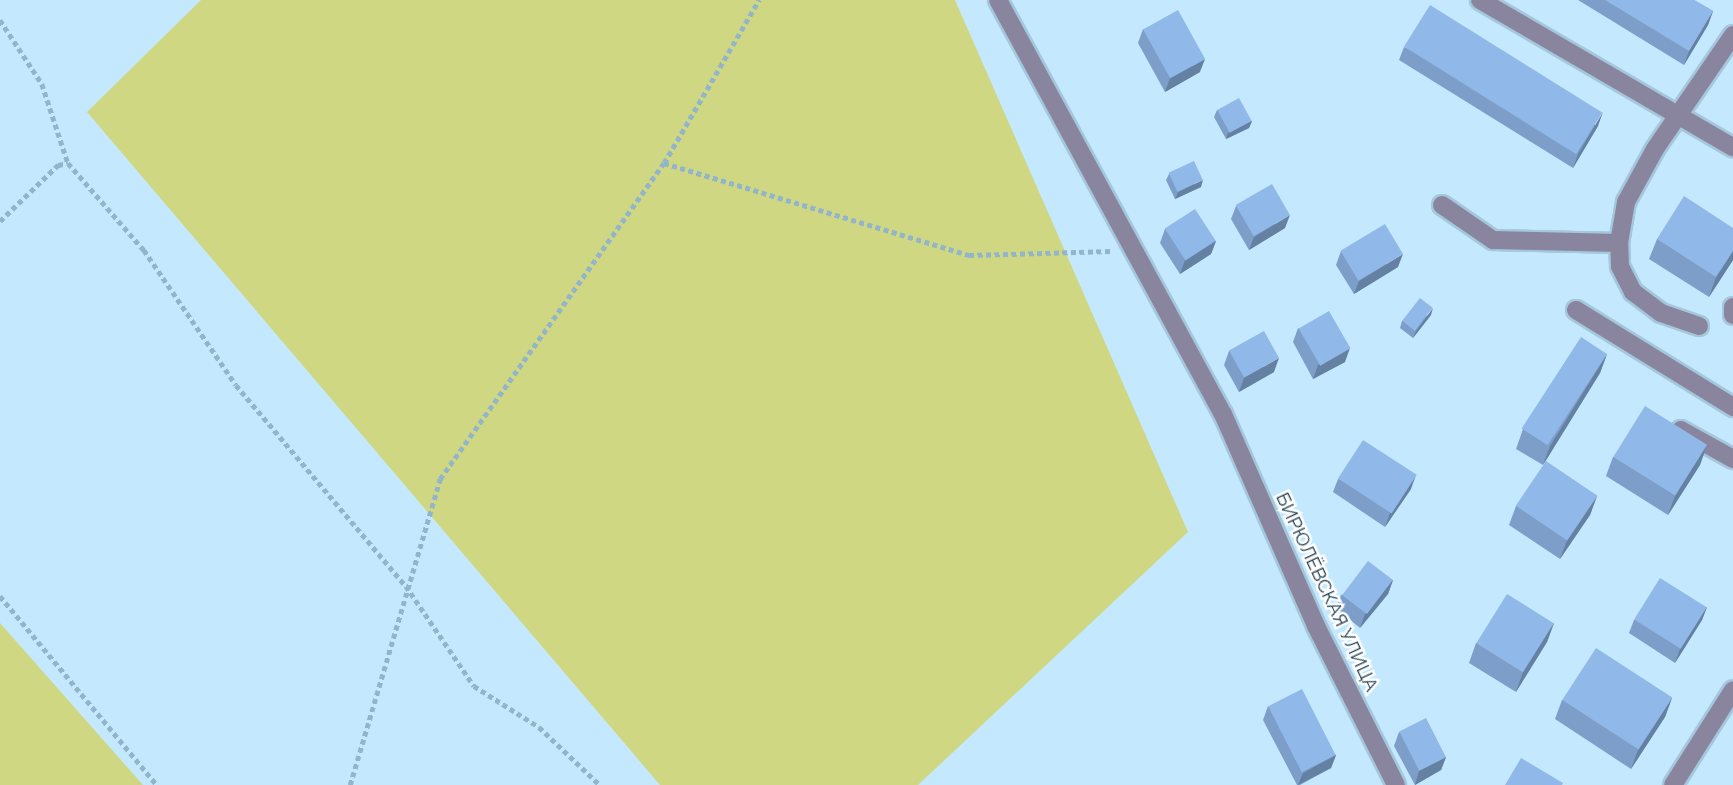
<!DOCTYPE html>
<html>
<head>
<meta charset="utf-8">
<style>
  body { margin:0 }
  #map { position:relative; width:1733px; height:785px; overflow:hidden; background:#c4e9ff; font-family:Raleway,sans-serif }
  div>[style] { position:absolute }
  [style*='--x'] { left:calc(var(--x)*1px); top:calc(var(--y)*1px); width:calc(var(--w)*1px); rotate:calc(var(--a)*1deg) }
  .green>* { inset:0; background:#cfd783 }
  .path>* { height:4.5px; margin-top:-2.25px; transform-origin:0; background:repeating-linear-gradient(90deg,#93b5c9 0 5px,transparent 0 8.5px) }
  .roads { filter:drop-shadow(2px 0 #a4c7dc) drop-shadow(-2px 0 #a4c7dc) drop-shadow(0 2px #a4c7dc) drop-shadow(0 -2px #a4c7dc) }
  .minor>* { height:18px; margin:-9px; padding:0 9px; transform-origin:9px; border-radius:9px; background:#8a859e }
  .wall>* { inset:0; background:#7c9ec8 }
  .shaded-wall>* { inset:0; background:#6581a2 }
  .building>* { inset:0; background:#90b8e8; transform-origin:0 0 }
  span { translate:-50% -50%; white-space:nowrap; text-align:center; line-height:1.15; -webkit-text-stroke:5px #fff; paint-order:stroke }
  .street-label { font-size:19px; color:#26414f }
</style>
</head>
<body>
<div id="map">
  <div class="green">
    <div style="clip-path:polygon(201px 0,955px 0,1188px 532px,918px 785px,660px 785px,87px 112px)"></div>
    <div style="clip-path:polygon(0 623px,143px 785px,0 785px)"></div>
  </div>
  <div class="path">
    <div style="--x:0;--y:20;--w:77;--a:56.7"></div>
    <div style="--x:42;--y:84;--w:83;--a:71.8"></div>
    <div style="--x:68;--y:163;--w:116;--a:48.9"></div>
    <div style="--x:144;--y:250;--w:163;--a:55.7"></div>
    <div style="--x:236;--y:385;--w:263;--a:49.8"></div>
    <div style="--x:406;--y:586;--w:121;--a:55.8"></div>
    <div style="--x:474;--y:686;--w:77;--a:32.2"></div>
    <div style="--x:539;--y:727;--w:84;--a:43.6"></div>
    <div style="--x:664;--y:163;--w:319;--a:16.8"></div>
    <div style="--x:969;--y:255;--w:143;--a:-1.6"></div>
    <div style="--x:0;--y:221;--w:81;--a:-44"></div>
    <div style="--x:58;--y:165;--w:10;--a:-11"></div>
    <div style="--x:0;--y:596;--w:246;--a:50.3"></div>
    <div style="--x:350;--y:785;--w:319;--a:-73.6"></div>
    <div style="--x:440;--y:479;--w:387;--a:-54.7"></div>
    <div style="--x:664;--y:163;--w:189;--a:-59.8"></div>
  </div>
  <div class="roads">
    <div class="minor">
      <div style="--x:998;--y:0;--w:471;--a:61.5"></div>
      <div style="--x:1223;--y:414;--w:232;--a:66.3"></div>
      <div style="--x:1316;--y:626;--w:178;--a:63.3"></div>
      <div style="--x:1480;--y:0;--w:293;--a:30.2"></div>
      <div style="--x:1442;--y:205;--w:62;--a:34.5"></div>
      <div style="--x:1493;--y:240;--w:126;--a:1.4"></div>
      <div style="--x:1733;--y:307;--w:8;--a:90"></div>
      <div style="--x:1576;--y:310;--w:185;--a:31.7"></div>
      <div style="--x:1699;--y:326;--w:40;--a:-161.1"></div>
      <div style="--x:1661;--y:313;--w:35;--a:-143"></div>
      <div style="--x:1633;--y:292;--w:29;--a:-117"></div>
      <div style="--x:1620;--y:266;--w:23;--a:-92"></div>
      <div style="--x:1619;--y:243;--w:42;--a:-80.3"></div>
      <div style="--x:1626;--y:202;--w:60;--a:-61.3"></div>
      <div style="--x:1655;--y:149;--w:138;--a:-55.6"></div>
      <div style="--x:1681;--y:430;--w:60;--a:29.1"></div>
      <div style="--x:1673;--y:785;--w:112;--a:-57.7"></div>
    </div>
  </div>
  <div class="wall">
    <div style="clip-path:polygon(1578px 0,1694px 0,1713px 11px,1708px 25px,1684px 65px)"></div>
    <div style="clip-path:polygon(1143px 29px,1200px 72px,1165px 92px,1138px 43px)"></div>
    <div style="clip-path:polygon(1404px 47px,1598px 126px,1573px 168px,1399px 60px)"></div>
    <div style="clip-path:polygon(1217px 110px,1252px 121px,1249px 128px,1226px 139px,1214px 117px)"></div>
    <div style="clip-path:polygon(1169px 174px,1201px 187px,1175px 199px,1166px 180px)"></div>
    <div style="clip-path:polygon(1236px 206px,1285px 228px,1249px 250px,1231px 219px)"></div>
    <div style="clip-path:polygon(1733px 228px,1733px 260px,1709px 297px,1649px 259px,1657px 239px)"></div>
    <div style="clip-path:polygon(1165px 229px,1216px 241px,1211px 254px,1180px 274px,1160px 243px)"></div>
    <div style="clip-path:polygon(1341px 251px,1398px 267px,1354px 294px,1336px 265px)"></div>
    <div style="clip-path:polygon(1431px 315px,1413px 338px,1400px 328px,1402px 321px)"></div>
    <div style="clip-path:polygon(1298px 328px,1345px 362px,1313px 379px,1293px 342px)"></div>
    <div style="clip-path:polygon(1229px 351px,1274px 372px,1239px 392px,1224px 365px)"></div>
    <div style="clip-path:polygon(1607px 354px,1600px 373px,1543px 465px,1516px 449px,1523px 429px)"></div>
    <div style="clip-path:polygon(1707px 445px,1700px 465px,1668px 515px,1606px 476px,1613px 457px)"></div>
    <div style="clip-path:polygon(1338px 479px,1411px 489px,1385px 527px,1333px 492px)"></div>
    <div style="clip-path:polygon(1597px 496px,1590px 515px,1560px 559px,1509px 525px,1516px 506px)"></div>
    <div style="clip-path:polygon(1393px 580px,1388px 594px,1360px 628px,1336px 608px,1341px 595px)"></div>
    <div style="clip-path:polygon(1707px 607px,1702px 620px,1675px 663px,1629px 633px,1634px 620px)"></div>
    <div style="clip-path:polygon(1554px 623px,1547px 642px,1516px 692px,1469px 663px,1476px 643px)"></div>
    <div style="clip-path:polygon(1672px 698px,1665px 717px,1631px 769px,1555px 719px,1562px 700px)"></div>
    <div style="clip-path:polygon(1268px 706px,1336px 755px,1331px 768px,1300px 785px,1297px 785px,1263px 720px)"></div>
    <div style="clip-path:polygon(1399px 732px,1446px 757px,1441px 770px,1415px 785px,1394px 746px)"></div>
  </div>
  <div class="shaded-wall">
    <div style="clip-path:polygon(1713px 11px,1708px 25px,1684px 65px,1689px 51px)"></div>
    <div style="clip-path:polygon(1205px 59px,1200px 72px,1165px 92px,1170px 78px)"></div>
    <div style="clip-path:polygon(1603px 112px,1598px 126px,1573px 168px,1578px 154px)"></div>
    <div style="clip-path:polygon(1252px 121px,1249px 128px,1226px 139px,1228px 133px)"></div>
    <div style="clip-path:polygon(1203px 180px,1201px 187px,1175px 199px,1178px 192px)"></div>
    <div style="clip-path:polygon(1290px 215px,1285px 228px,1249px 250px,1254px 237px)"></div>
    <div style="clip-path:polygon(1216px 241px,1211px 254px,1180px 274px,1185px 260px)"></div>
    <div style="clip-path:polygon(1733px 251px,1733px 260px,1709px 297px,1716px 277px)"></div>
    <div style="clip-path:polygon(1403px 254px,1398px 267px,1354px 294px,1359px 281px)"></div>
    <div style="clip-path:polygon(1433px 308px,1431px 315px,1413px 338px,1416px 331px)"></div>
    <div style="clip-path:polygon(1350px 348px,1345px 362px,1313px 379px,1318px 365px)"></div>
    <div style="clip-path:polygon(1607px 354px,1600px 373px,1543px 465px,1550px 446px)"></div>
    <div style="clip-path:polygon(1279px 358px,1274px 372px,1239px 392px,1244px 378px)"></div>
    <div style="clip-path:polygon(1707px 445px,1700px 465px,1668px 515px,1675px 496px)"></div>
    <div style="clip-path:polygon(1416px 475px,1411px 489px,1385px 527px,1390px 513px)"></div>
    <div style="clip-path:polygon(1597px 496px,1590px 515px,1560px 559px,1567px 540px)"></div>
    <div style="clip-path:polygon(1393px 580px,1388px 594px,1360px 628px,1365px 614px)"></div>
    <div style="clip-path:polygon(1707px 607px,1702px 620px,1675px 663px,1680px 649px)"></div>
    <div style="clip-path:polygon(1554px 623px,1547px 642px,1516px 692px,1523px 672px)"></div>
    <div style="clip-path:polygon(1672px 698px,1665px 717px,1631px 769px,1638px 750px)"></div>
    <div style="clip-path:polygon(1336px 755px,1331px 768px,1298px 785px,1303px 773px)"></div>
    <div style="clip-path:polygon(1446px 757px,1441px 770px,1415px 785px,1419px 771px)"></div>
  </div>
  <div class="building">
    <div style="clip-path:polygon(1605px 0,1694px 0,1713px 11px,1689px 51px)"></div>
    <div style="left:1430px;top:5px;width:203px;height:49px;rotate:32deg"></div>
    <div style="left:1178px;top:10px;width:56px;height:40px;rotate:61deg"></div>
    <div style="left:1239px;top:98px;width:26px;height:25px;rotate:61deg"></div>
    <div style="left:1194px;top:161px;width:21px;height:28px;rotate:65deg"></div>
    <div style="left:1272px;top:184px;width:36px;height:42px;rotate:60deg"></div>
    <div style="clip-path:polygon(1684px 196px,1733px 228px,1733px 251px,1716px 277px,1657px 239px)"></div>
    <div style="left:1195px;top:209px;width:38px;height:36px;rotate:57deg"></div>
    <div style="left:1385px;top:224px;width:35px;height:52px;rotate:59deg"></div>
    <div style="left:1420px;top:298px;width:16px;height:29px;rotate:38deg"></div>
    <div style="left:1329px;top:311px;width:43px;height:35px;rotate:60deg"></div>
    <div style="left:1264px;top:331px;width:31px;height:40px;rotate:61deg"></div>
    <div style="left:1581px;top:337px;width:31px;height:109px;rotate:33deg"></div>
    <div style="left:1645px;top:406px;width:73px;height:60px;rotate:32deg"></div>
    <div style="left:1363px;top:440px;width:64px;height:46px;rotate:33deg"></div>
    <div style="left:1546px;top:461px;width:62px;height:54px;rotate:34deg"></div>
    <div style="left:1368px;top:561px;width:31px;height:43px;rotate:37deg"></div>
    <div style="left:1660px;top:578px;width:55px;height:49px;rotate:32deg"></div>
    <div style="left:1507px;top:594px;width:55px;height:58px;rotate:32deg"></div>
    <div style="left:1596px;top:648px;width:91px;height:62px;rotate:33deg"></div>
    <div style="left:1302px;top:689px;width:74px;height:38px;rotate:63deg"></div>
    <div style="left:1426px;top:718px;width:44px;height:30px;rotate:63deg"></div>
    <div style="clip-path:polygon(1521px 758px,1563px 783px,1562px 785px,1505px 785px)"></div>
  </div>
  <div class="street-label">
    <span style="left:1327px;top:592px;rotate:65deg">БИРЮЛЁВСКАЯ УЛИЦА</span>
  </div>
</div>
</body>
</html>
